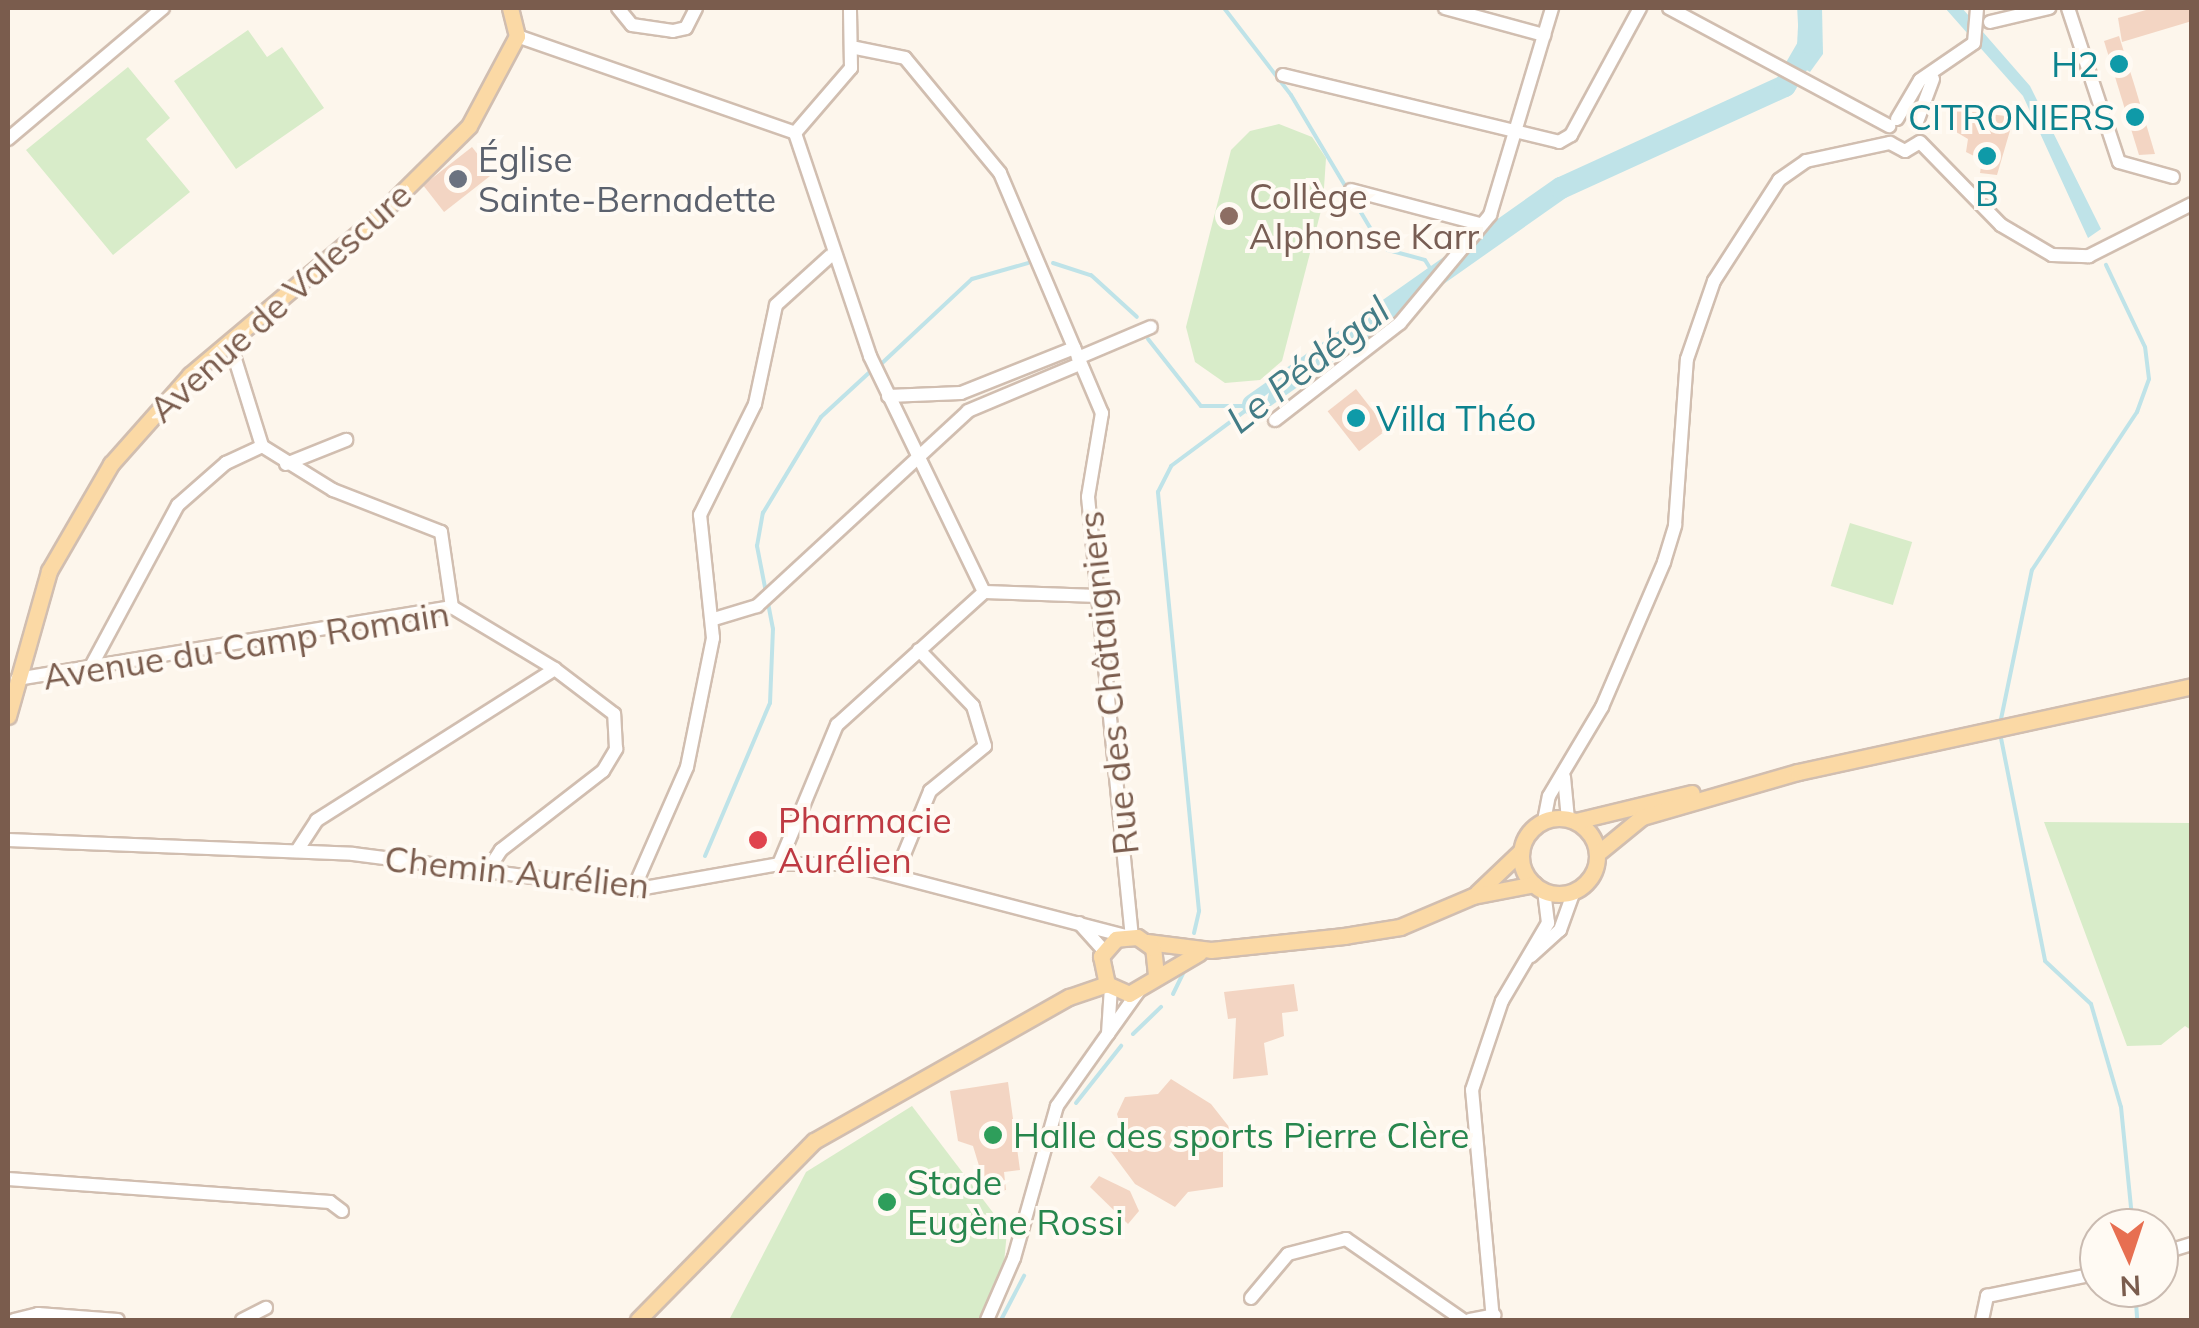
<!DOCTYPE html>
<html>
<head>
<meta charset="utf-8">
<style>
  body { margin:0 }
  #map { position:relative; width:2199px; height:1328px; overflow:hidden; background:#fdf6ec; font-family:Mulish,sans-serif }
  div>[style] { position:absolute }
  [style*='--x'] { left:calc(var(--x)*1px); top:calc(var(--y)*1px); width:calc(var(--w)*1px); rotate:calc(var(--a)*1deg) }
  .green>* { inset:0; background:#d8ecc9; transform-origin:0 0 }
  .water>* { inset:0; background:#bfe3e8 }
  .stream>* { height:4px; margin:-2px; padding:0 2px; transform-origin:2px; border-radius:2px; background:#bfe3e8 }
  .river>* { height:22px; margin:-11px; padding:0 11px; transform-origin:11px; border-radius:11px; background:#bfe3e8 }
  .building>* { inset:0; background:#f3d5c3; transform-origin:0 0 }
  .roads { filter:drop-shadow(2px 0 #d1beb0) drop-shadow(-2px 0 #d1beb0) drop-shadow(0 2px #d1beb0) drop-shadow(0 -2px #d1beb0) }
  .minor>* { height:12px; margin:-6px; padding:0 6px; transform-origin:6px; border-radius:6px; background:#fff }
  .major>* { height:15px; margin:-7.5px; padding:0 7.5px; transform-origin:7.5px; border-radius:7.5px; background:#fbd9a5 }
  .major>.ring { margin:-7.5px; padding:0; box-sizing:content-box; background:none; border:15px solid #fbd9a5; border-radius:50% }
  .dots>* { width:28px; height:28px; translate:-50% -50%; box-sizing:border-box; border:5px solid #fffaf3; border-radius:50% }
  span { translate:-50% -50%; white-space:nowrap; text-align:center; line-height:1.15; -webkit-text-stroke:8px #fffaf3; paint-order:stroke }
  .culture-label { font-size:35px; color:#0d838f }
  .right { translate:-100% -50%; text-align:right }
  .left { translate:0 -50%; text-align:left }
  .worship-label { font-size:35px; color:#5b616d }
  .education-label { font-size:35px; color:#785e54 }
  .street-label { font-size:35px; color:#7a5c4d }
  .health-label { font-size:35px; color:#be3a42 }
  .leisure-label { font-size:35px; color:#27864d }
  .water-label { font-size:38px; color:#437c86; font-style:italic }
  .frame { position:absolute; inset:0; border:10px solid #7a5c4d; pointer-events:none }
  .north { position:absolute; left:2079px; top:1208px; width:100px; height:100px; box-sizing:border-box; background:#fffaf3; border:2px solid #cabbb1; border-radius:50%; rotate:177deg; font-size:28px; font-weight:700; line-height:40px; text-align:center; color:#7a5c4d }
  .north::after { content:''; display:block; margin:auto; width:35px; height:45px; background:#e76f51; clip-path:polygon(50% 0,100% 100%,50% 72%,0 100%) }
</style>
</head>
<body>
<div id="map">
  <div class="green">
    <div style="clip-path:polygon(248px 30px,267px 57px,282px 47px,324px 108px,236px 169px,174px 81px)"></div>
    <div style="clip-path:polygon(128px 67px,170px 118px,146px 139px,190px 192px,113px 255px,26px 150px)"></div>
    <div style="clip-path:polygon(1279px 124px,1312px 137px,1326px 158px,1323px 203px,1282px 361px,1260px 380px,1225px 383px,1195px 362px,1186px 327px,1231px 150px,1250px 131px)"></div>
    <div style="left:1850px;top:523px;width:65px;height:66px;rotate:17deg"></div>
    <div style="clip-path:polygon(2044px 822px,2191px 823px,2191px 1030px,2185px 1026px,2161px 1045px,2127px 1046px)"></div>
    <div style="clip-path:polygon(912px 1106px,1007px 1231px,1003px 1274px,978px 1320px,729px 1320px,806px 1172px)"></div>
  </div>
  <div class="water">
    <div style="clip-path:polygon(1799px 8px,1822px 8px,1823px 54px,1810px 72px,1796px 64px)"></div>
    <div style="clip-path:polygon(1945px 8px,1962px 8px,2030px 86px,2101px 229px,2088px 238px,2023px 96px)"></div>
  </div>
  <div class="stream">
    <div style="--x:1224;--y:8;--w:110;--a:52.4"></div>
    <div style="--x:1291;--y:95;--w:162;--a:59.2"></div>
    <div style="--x:1374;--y:234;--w:21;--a:49"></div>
    <div style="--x:1388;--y:250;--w:38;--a:15"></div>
    <div style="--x:1425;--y:260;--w:15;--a:58"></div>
    <div style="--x:1053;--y:263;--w:40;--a:18"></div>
    <div style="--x:1091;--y:275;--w:62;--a:42.4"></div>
    <div style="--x:1148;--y:339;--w:85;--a:51.7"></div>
    <div style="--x:1201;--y:406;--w:47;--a:0"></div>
    <div style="--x:880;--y:365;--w:126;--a:-43.1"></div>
    <div style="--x:972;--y:279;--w:58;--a:-15.9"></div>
    <div style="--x:2000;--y:724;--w:157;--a:-78.3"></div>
    <div style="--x:2032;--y:570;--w:190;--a:-56.4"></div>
    <div style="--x:2137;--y:412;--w:35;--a:-70"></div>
    <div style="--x:2149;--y:379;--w:32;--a:-97"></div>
    <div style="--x:2145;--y:347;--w:91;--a:-115.4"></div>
    <div style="--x:2000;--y:733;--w:232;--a:78.8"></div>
    <div style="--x:2045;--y:961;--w:63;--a:43.1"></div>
    <div style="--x:2091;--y:1004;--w:107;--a:73.8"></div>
    <div style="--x:2121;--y:1107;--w:122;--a:84.3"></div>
    <div style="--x:705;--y:856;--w:166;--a:-67"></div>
    <div style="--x:770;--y:703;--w:74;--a:-87.7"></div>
    <div style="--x:773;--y:629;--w:85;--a:-100.9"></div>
    <div style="--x:757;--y:546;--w:34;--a:-80"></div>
    <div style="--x:763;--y:513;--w:112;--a:-58.9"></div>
    <div style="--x:821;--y:417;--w:69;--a:-42.7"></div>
    <div style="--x:1194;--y:933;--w:23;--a:-77"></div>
    <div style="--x:1199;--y:911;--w:421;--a:-95.6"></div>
    <div style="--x:1158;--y:492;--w:29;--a:-63"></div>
    <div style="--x:1171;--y:466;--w:102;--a:-36.6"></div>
    <div style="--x:1173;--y:994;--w:28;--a:-64"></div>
    <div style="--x:1133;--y:1034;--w:39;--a:-44"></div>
    <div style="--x:1076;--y:1103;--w:73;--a:-51.7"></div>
    <div style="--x:2135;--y:1288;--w:32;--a:86"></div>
    <div style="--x:1001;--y:1320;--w:50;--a:-62.4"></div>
  </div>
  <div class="river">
    <div style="--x:1253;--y:405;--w:377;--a:-35.2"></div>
    <div style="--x:1561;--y:188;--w:246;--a:-24.5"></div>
    <div style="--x:1785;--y:86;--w:50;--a:-59.8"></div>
    <div style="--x:1810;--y:43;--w:35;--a:-93"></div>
  </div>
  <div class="building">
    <div style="clip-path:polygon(2153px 8px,2192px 8px,2192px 21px,2122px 42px,2118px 18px)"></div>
    <div style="clip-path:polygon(2119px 36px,2135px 87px,2155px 154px,2139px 155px,2104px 41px)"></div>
    <div style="clip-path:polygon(1948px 109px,2014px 117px,1997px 175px,1980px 173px,1982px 160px,1966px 152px,1968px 139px,1946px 126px)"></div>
    <div style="left:472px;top:147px;width:34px;height:62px;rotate:52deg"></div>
    <div style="left:1356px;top:389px;width:51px;height:36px;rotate:52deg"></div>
    <div style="clip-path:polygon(1294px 984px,1298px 1011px,1282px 1013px,1284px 1036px,1264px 1043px,1268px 1075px,1233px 1079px,1236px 1018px,1228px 1019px,1224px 992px)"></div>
    <div style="clip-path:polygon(1171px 1079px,1211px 1104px,1237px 1137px,1223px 1152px,1223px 1187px,1188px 1192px,1175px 1207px,1135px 1184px,1109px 1149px,1123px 1134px,1117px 1114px,1125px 1097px,1158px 1094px)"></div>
    <div style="clip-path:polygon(1008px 1082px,1020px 1170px,1004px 1172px,1006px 1190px,987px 1192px,973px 1146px,958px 1141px,950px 1091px)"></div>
    <div style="clip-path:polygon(1099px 1176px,1130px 1191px,1139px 1211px,1128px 1224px,1090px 1187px)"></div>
  </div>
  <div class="roads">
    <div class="minor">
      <div style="--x:618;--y:8;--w:22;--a:51"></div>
      <div style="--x:632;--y:25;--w:41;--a:8.3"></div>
      <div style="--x:673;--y:31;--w:13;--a:-13"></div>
      <div style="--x:686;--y:28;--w:22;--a:-63"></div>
      <div style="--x:1445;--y:8;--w:103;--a:15.3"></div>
      <div style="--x:1669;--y:8;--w:250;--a:28.2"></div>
      <div style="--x:2068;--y:8;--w:162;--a:71.7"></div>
      <div style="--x:2119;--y:162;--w:56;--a:15.5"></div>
      <div style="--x:1990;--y:22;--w:61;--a:-13.3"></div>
      <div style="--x:517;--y:36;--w:294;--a:19.2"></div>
      <div style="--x:856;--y:48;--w:50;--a:11.5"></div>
      <div style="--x:905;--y:58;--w:149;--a:50.4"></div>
      <div style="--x:1000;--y:173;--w:261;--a:67"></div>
      <div style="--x:1102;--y:413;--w:85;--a:99.5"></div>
      <div style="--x:1088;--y:497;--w:441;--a:84.3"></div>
      <div style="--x:1283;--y:75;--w:284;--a:13.6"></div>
      <div style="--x:1559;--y:142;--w:14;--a:-30"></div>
      <div style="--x:1571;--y:135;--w:145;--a:-61.5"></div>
      <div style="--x:1897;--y:119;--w:45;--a:-59.5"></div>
      <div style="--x:1920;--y:80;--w:65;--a:-34.4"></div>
      <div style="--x:1974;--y:43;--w:35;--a:-85"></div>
      <div style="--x:1917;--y:122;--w:46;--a:-69.6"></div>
      <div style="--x:795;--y:133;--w:86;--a:-49.3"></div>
      <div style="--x:851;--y:68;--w:60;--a:-91"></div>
      <div style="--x:8;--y:139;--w:203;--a:-40.2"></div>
      <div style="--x:1920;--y:142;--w:116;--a:45.7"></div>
      <div style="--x:2001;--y:225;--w:59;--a:30.5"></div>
      <div style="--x:2052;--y:255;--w:37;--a:2"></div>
      <div style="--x:2089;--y:256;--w:115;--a:-26.8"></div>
      <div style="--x:1890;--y:143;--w:17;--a:28"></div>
      <div style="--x:1905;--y:151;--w:17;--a:-31"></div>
      <div style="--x:1351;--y:190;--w:133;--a:14.8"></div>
      <div style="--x:230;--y:343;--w:108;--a:72.7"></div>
      <div style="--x:262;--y:446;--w:84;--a:31.8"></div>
      <div style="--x:333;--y:490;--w:116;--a:21.3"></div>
      <div style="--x:441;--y:532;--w:76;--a:81.7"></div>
      <div style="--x:1078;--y:358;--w:79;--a:-23"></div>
      <div style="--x:888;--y:396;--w:73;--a:-2.4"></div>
      <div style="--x:961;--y:393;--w:122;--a:-21.7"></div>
      <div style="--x:1275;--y:420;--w:158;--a:-37.8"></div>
      <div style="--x:1400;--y:323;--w:141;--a:-50.2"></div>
      <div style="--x:1490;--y:215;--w:216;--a:-73.3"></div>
      <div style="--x:286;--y:464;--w:65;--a:-21.8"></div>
      <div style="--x:984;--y:592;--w:115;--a:2"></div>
      <div style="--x:714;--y:619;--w:45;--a:-16.8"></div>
      <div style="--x:757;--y:606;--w:287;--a:-42.7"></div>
      <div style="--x:968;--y:411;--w:121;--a:-22.8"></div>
      <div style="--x:89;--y:670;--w:187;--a:-61.7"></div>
      <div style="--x:178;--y:505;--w:64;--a:-41.2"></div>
      <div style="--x:226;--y:463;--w:40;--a:-25"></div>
      <div style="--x:17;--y:679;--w:441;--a:-9.4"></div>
      <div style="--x:452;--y:607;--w:120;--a:31"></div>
      <div style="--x:555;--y:669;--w:282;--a:147.6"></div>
      <div style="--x:317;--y:820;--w:37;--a:123"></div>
      <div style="--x:1564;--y:777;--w:42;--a:84.6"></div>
      <div style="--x:1544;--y:821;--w:25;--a:-79"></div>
      <div style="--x:1549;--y:796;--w:104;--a:-59.2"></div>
      <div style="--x:1602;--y:707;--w:158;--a:-66.8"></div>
      <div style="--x:1664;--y:562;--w:39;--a:-73"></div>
      <div style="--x:1675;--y:525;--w:166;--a:-85.9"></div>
      <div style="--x:1687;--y:359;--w:83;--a:-70.9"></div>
      <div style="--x:1714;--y:281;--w:120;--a:-57.2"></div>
      <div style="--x:1779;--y:180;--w:33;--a:-35"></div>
      <div style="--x:1806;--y:161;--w:86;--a:-12.1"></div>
      <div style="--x:8;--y:840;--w:345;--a:2.3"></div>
      <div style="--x:353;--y:854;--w:282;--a:7.3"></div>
      <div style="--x:633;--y:890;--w:148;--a:-10.1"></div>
      <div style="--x:779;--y:864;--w:70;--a:0"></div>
      <div style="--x:849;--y:864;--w:285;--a:14.6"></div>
      <div style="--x:779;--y:864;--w:151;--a:-67.4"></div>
      <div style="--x:837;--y:725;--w:198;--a:-42.1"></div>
      <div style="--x:984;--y:592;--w:262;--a:-115.8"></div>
      <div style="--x:870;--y:356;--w:235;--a:-108.6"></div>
      <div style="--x:488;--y:870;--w:24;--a:-57"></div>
      <div style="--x:501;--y:850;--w:129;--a:-37.8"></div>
      <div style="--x:603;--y:771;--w:26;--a:-59"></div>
      <div style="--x:616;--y:749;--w:35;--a:-93"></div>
      <div style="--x:614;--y:714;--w:74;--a:-142.7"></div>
      <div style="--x:896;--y:874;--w:90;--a:-67.7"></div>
      <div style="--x:930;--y:791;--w:71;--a:-39.3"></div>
      <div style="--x:985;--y:746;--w:42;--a:-106.7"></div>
      <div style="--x:973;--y:706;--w:78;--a:-134"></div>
      <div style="--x:633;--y:890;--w:134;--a:-66.3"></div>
      <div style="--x:687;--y:767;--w:132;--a:-78.6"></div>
      <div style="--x:713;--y:638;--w:124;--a:-96"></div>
      <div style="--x:700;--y:515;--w:124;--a:-63.6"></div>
      <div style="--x:755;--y:404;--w:101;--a:-78"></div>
      <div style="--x:776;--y:305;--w:73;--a:-42.2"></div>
      <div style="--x:1079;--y:923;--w:38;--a:48"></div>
      <div style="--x:1531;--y:956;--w:39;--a:-42"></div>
      <div style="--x:1560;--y:930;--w:41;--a:-70.3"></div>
      <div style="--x:1111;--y:987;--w:47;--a:93.7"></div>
      <div style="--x:1108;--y:1034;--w:52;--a:-54.5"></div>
      <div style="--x:8;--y:1179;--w:323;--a:4.1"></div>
      <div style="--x:330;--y:1202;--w:15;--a:37"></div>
      <div style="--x:2159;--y:1254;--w:34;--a:-17"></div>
      <div style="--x:1251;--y:1298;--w:57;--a:-49.9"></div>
      <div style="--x:1288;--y:1254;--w:60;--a:-14.5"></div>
      <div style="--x:1346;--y:1239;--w:142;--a:34.7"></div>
      <div style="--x:14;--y:1320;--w:25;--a:-14"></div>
      <div style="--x:38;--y:1314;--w:80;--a:4.3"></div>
      <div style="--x:242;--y:1320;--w:27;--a:-27"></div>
      <div style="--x:987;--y:1320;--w:68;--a:-66.5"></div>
      <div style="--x:1014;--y:1258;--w:158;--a:-74.2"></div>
      <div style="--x:1057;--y:1106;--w:88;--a:-54.7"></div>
      <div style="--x:1470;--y:1320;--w:25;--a:-11"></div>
      <div style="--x:1493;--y:1320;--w:231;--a:-95.2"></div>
      <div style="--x:1472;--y:1090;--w:94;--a:-71.4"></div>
      <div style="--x:1502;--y:1001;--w:91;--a:-59.5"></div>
      <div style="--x:1548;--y:923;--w:32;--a:-97"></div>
      <div style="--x:1982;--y:1320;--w:25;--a:-78"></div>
      <div style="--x:1987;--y:1296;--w:114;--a:-11.6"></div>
    </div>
    <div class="major">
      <div style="--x:8;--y:716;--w:151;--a:-74.2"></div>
      <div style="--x:49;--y:571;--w:124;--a:-59.9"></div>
      <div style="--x:111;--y:464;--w:119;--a:-48.4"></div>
      <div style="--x:190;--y:375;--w:238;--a:-40.1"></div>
      <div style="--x:372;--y:222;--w:136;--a:-44.7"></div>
      <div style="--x:469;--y:126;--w:102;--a:-61.9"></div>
      <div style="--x:517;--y:36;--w:29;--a:-104"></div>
      <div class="ring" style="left:1521px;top:818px;width:61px;height:61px"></div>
      <div style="--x:1576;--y:821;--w:119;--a:-13.6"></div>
      <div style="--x:1598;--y:853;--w:57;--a:-39.3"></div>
      <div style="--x:1642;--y:817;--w:162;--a:-16.1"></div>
      <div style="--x:1798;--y:772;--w:403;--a:-12.3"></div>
      <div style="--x:1477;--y:893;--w:61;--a:-43.7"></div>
      <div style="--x:1147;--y:942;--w:64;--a:7.1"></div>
      <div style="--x:1211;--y:950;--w:134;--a:-6"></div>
      <div style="--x:1344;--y:936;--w:57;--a:-9.1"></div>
      <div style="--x:1400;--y:927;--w:79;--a:-23"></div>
      <div style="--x:1473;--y:896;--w:62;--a:-11.1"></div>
      <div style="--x:1156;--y:975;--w:27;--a:-96"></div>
      <div style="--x:1153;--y:948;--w:19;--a:-145"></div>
      <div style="--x:1137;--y:937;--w:21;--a:175"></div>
      <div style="--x:1116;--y:939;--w:23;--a:131"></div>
      <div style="--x:1101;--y:956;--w:29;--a:78"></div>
      <div style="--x:1107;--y:984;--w:24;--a:24"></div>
      <div style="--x:1129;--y:994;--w:81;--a:-30.4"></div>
      <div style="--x:638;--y:1320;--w:251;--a:-45.5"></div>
      <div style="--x:814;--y:1141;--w:293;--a:-29.5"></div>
      <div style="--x:1069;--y:997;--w:40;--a:-18.9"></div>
    </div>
  </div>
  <div class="dots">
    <div style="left:2119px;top:64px;background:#0f9aa8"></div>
    <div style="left:2135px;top:117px;background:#0f9aa8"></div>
    <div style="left:1987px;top:156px;background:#0f9aa8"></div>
    <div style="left:458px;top:179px;background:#6b7280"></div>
    <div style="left:1229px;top:216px;background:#8d6e63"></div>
    <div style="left:1356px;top:418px;background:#0f9aa8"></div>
    <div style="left:758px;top:840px;background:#e0444e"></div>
    <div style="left:993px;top:1135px;background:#2e9e5b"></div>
    <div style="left:887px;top:1202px;background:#2e9e5b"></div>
  </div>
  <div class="culture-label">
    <span class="right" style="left:2099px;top:64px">H2</span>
    <span class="right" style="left:2115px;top:117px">CITRONIERS</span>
    <span style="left:1987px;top:193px">B</span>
    <span class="left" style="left:1376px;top:418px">Villa Théo</span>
  </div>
  <div class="worship-label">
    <span class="left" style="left:478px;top:179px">Église<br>Sainte-Bernadette</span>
  </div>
  <div class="education-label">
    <span class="left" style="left:1249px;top:216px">Collège<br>Alphonse Karr</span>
  </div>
  <div class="street-label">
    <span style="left:280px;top:302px;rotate:-42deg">Avenue de Valescure</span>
    <span style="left:246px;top:645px;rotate:-9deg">Avenue du Camp Romain</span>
    <span style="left:1108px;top:683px;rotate:-96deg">Rue des Châtaigniers</span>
    <span style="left:517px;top:872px;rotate:6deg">Chemin Aurélien</span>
  </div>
  <div class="health-label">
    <span class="left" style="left:778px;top:840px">Pharmacie<br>Aurélien</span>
  </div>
  <div class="leisure-label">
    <span class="left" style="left:1013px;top:1135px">Halle des sports Pierre Clère</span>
    <span class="left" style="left:907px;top:1202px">Stade<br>Eugène Rossi</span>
  </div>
  <div class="water-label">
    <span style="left:1308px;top:365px;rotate:-38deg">Le Pédégal</span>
  </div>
  <div class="frame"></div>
  <div class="north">N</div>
</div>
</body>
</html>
